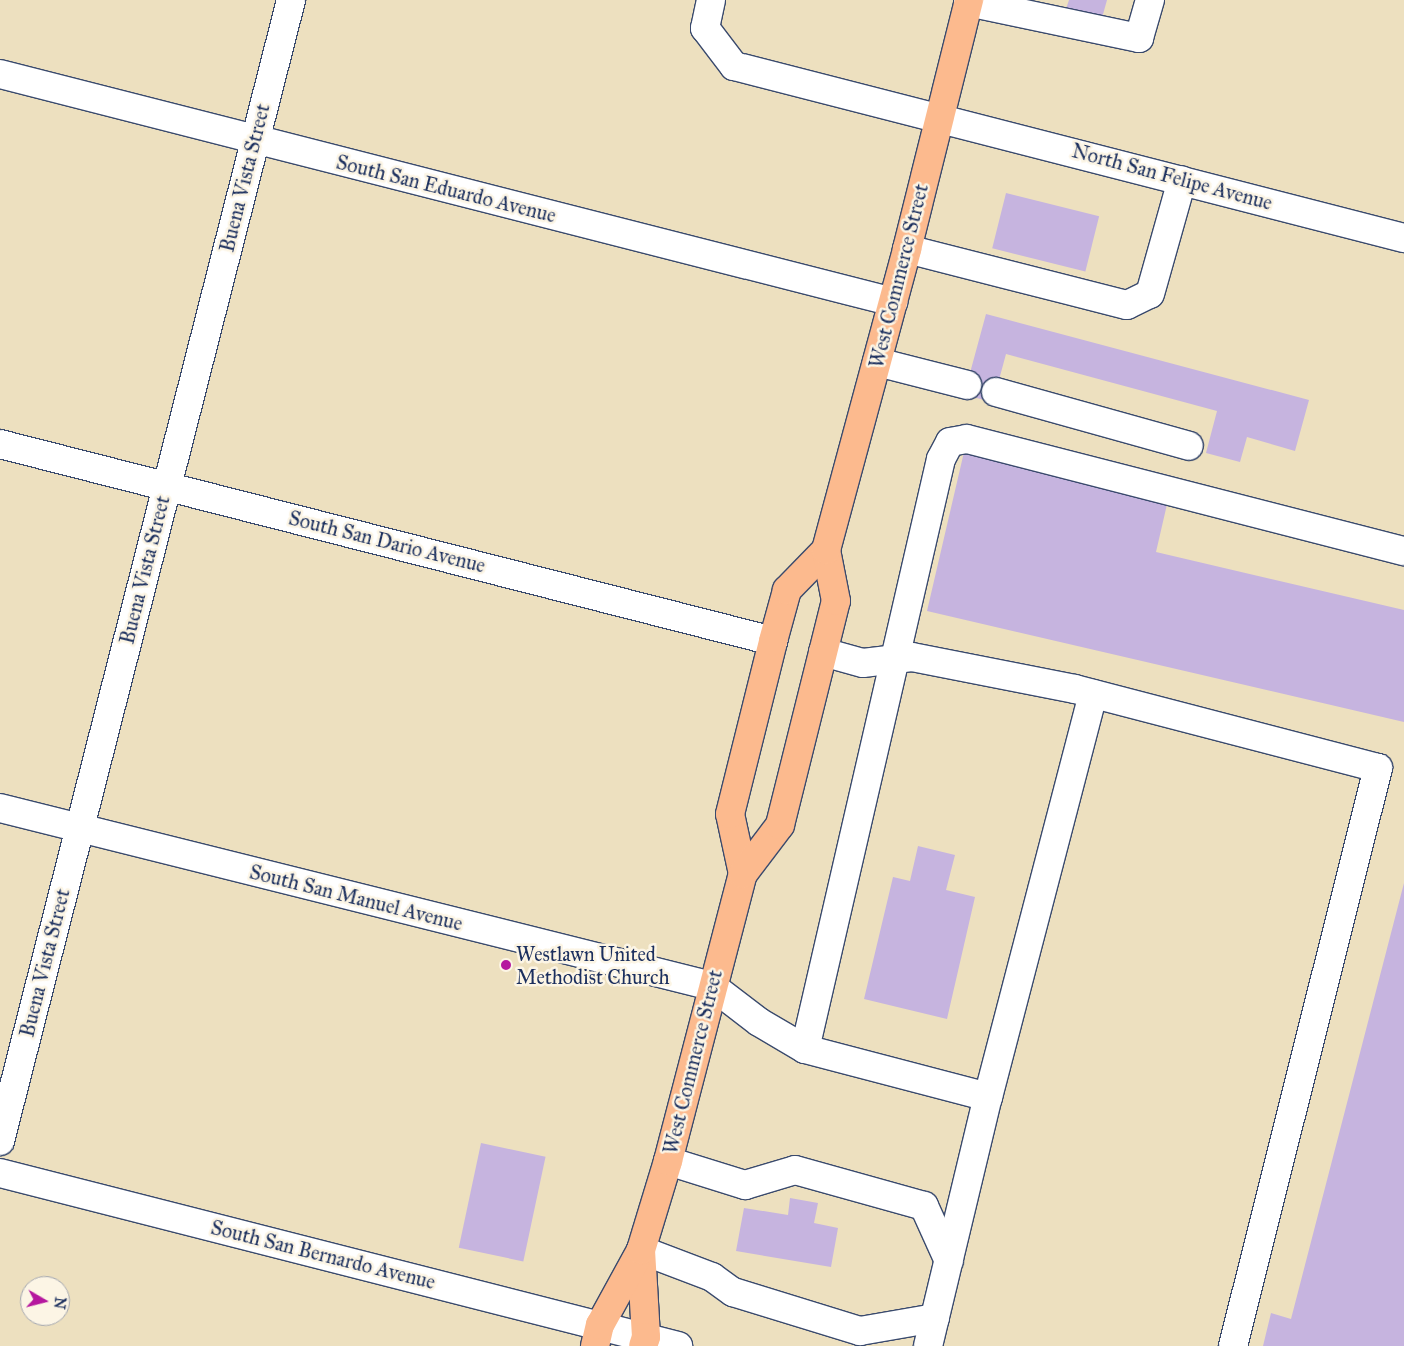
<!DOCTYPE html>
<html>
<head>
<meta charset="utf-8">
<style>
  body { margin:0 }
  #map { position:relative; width:1404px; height:1346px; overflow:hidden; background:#ede0bf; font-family:"IM FELL Great Primer",serif }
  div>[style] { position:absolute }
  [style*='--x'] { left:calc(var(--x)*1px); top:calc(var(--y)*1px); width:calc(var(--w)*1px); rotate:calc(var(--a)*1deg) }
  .building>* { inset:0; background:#c6b4df; transform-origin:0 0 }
  .roads { filter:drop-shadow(1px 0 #3a4a6d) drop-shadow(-1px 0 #3a4a6d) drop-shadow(0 1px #3a4a6d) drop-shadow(0 -1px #3a4a6d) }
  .minor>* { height:28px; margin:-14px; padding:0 14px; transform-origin:14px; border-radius:14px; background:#fff }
  .major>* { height:28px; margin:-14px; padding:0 14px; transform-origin:14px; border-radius:14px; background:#fcba8e }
  .dots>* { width:14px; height:14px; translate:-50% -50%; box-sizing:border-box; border:2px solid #fcf5e5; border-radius:50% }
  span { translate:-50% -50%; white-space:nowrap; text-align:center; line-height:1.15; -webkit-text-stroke:5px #fcf5e5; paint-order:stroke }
  .street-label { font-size:20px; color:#1b2f5e }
  .poi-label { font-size:20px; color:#1b2f5e }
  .left { translate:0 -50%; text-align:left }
  .north { position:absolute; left:20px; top:1276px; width:50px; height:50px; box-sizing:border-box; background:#fcf5e5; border:1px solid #a2a6af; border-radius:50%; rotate:98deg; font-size:14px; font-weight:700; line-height:20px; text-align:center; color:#1b2f5e }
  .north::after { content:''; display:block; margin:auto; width:18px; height:22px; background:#b5179e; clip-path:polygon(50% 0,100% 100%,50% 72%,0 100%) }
</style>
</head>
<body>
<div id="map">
  <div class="building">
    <div style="clip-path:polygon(1069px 0,1107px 0,1102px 18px,1066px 9px)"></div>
    <div style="left:1006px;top:193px;width:96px;height:57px;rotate:14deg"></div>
    <div style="clip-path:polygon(986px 314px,1309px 400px,1295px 451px,1247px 437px,1240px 462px,1206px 453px,1217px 411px,1006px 354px,993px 402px,964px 395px)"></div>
    <div style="clip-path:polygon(964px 452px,1168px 500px,1156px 552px,1404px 610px,1404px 722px,927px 611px)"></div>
    <div style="clip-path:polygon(918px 846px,955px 855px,946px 890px,975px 897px,947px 1019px,864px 999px,893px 877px,910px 881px)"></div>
    <div style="clip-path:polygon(1404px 883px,1404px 1346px,1263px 1346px,1271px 1313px,1291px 1319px)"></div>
    <div style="left:481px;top:1143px;width:66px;height:107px;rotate:12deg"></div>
    <div style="clip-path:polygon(790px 1198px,818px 1203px,814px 1223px,838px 1228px,831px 1267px,736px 1251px,744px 1208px,788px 1215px)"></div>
  </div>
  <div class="roads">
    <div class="minor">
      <div style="--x:711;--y:0;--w:29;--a:102"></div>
      <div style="--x:705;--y:28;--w:48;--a:52.7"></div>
      <div style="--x:734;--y:66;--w:692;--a:14.4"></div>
      <div style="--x:968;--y:2;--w:175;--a:11.9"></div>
      <div style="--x:1139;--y:38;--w:40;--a:-74"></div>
      <div style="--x:0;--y:74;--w:922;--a:14.32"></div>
      <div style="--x:907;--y:249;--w:227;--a:14.3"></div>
      <div style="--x:1127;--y:305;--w:25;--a:-26"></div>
      <div style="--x:1150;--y:294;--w:118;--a:-74.3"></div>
      <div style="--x:877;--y:362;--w:93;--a:14.3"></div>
      <div style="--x:996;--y:392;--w:200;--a:15.6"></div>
      <div style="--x:0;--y:444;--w:798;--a:14.3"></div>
      <div style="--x:823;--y:652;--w:41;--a:15.4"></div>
      <div style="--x:863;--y:663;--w:49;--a:-7"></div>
      <div style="--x:912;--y:657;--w:166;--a:11.1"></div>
      <div style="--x:1075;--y:689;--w:313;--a:14.6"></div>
      <div style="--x:1378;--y:768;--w:596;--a:104.08"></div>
      <div style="--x:1093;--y:694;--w:416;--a:104.6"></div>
      <div style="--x:988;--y:1097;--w:189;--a:-165.3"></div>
      <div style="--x:805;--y:1049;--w:605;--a:-77.02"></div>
      <div style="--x:941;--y:459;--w:19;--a:-62"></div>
      <div style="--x:950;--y:442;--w:17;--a:-10"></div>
      <div style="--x:967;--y:439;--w:451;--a:14.4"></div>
      <div style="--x:0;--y:808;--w:734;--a:14.04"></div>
      <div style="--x:712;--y:986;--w:59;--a:37.5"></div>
      <div style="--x:759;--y:1022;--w:53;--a:30.4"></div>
      <div style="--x:0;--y:1141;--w:1178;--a:-75.69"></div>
      <div style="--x:668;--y:1161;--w:81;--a:17.3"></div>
      <div style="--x:745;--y:1185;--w:52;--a:-16.7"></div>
      <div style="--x:795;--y:1170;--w:134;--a:15.6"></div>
      <div style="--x:924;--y:1206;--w:60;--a:65.6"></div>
      <div style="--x:0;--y:1173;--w:700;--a:14.31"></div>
      <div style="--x:641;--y:1250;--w:76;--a:20.8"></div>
      <div style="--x:712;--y:1277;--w:26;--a:36"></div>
      <div style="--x:733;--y:1292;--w:133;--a:17.1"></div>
      <div style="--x:860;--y:1331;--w:76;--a:-9.8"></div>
      <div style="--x:928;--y:1346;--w:256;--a:-76.5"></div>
    </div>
    <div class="major">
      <div style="--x:743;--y:874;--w:61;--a:-102.2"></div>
      <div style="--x:730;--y:814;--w:178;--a:-76"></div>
      <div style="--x:773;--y:641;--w:53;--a:-74.6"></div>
      <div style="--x:787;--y:590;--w:56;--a:-45.7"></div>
      <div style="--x:641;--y:1250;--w:87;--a:86.7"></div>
      <div style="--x:646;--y:1337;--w:9;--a:108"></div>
      <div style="--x:595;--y:1346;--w:22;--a:-77"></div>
      <div style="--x:600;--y:1325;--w:85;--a:-61.3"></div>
      <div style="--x:641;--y:1250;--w:93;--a:-73.1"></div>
      <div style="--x:668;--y:1161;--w:297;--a:-75.4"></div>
      <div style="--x:743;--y:874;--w:61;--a:-52.9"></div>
      <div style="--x:780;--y:825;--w:231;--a:-76"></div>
      <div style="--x:836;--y:601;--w:52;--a:-101.1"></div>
      <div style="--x:826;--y:550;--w:312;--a:-74.9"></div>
      <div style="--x:907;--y:249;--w:257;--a:-76"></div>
    </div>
  </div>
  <div class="dots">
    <div style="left:506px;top:965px;background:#b5179e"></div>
  </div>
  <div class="street-label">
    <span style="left:1172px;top:177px;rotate:15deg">North San Felipe Avenue</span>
    <span style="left:245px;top:178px;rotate:-76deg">Buena Vista Street</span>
    <span style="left:446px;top:189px;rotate:14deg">South San Eduardo Avenue</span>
    <span style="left:899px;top:276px;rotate:-76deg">West Commerce Street</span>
    <span style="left:387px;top:542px;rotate:14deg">South San Dario Avenue</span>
    <span style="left:145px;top:570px;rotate:-76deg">Buena Vista Street</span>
    <span style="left:356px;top:898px;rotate:14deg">South San Manuel Avenue</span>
    <span style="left:45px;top:963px;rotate:-76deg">Buena Vista Street</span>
    <span style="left:693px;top:1062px;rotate:-76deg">West Commerce Street</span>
    <span style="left:323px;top:1255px;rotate:14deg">South San Bernardo Avenue</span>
  </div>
  <div class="poi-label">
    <span class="left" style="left:516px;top:966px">Westlawn United<br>Methodist Church</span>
  </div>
  <div class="north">N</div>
</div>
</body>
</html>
